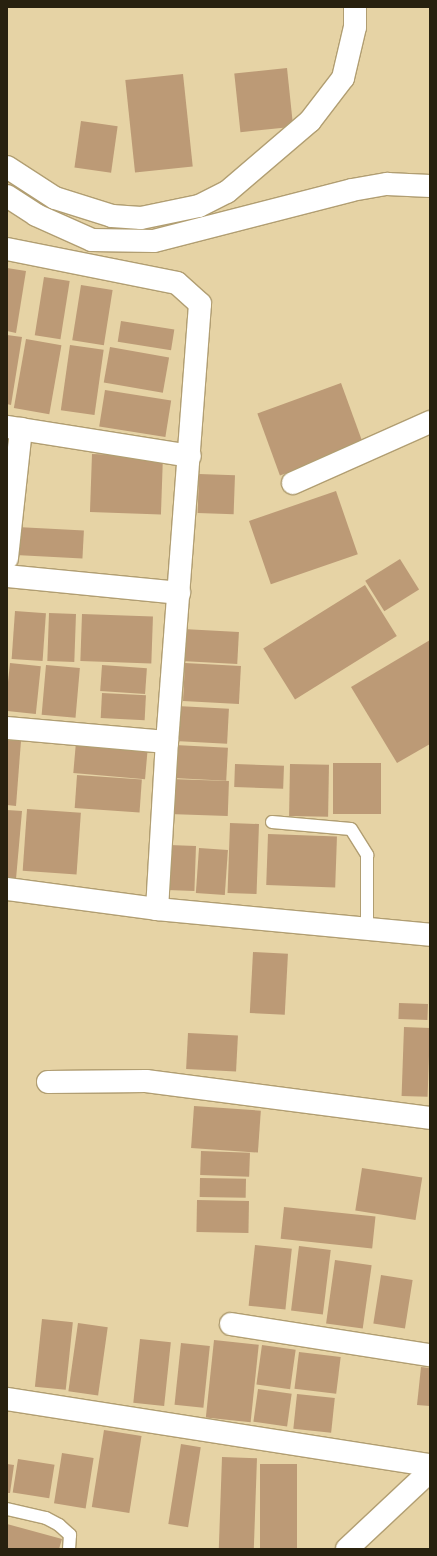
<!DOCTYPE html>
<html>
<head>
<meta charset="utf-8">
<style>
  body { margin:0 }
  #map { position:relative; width:437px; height:1556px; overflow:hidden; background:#e6d3a5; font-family:"Noto Serif",serif }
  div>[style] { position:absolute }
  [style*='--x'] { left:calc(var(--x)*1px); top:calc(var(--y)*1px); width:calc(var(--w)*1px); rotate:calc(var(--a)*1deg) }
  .building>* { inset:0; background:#bc9a76; transform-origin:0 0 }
  .roads { filter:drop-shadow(1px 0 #b19e72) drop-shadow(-1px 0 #b19e72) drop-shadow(0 1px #b19e72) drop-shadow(0 -1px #b19e72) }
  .lane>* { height:12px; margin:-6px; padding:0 6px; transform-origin:6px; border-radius:6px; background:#fff }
  .street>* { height:22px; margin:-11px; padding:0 11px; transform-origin:11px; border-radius:11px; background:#fff }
  .primary>* { height:22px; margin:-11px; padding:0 11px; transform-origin:11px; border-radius:11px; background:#fff }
  .highway>* { height:22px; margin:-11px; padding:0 11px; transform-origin:11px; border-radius:11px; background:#fff }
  span { translate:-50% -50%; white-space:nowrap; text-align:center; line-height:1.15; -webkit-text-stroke:3px #e6d3a5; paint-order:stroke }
  .frame { position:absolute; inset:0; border:8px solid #28210f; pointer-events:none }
</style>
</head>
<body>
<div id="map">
  <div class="building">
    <div style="left:287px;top:68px;width:59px;height:53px;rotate:84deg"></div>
    <div style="left:183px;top:74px;width:93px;height:58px;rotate:84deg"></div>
    <div style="left:81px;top:121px;width:37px;height:47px;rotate:8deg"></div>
    <div style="clip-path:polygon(7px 268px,26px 271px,16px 333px,7px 331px)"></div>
    <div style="left:44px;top:277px;width:26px;height:59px;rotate:9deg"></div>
    <div style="left:81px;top:285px;width:32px;height:56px;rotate:9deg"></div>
    <div style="left:121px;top:321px;width:54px;height:21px;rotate:9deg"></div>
    <div style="clip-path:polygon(7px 335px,22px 337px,11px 405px,7px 404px)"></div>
    <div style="left:26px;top:339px;width:36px;height:70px;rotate:10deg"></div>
    <div style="left:70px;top:345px;width:34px;height:66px;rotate:8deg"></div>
    <div style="left:110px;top:347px;width:60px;height:36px;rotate:10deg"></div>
    <div style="left:341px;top:383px;width:66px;height:89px;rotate:70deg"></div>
    <div style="left:105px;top:390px;width:67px;height:37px;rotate:9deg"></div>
    <div style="left:92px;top:454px;width:71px;height:58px;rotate:2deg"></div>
    <div style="left:199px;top:474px;width:36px;height:39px;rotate:2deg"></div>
    <div style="left:336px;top:491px;width:67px;height:92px;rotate:71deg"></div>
    <div style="left:17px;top:527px;width:67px;height:28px;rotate:3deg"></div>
    <div style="left:400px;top:559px;width:36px;height:41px;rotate:58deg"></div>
    <div style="left:365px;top:585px;width:60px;height:120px;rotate:58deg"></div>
    <div style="left:15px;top:611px;width:31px;height:48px;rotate:4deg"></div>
    <div style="left:49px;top:613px;width:27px;height:48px;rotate:2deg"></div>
    <div style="left:82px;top:614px;width:71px;height:47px;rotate:2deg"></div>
    <div style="left:183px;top:629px;width:56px;height:32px;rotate:3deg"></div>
    <div style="clip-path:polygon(430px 640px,430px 744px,397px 763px,351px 687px)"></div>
    <div style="left:10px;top:663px;width:31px;height:48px;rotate:6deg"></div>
    <div style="left:185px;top:663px;width:56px;height:38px;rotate:3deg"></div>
    <div style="left:46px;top:665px;width:34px;height:50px;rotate:5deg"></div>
    <div style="left:102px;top:665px;width:45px;height:26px;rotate:4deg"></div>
    <div style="left:102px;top:693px;width:44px;height:25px;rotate:3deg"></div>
    <div style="left:177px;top:706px;width:52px;height:35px;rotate:3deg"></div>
    <div style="clip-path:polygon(7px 740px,21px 741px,16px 806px,7px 805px)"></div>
    <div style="left:76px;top:742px;width:72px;height:31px;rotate:5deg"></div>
    <div style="left:175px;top:745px;width:53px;height:33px;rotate:3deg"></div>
    <div style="left:333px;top:763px;width:48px;height:51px"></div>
    <div style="left:235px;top:764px;width:49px;height:23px;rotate:2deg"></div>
    <div style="left:290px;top:764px;width:39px;height:52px;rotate:1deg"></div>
    <div style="left:77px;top:775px;width:65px;height:33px;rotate:4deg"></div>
    <div style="left:170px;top:779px;width:59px;height:35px;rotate:2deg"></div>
    <div style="left:27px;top:809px;width:54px;height:62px;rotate:4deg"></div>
    <div style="clip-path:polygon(7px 810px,22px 811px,16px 879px,7px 878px)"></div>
    <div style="left:230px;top:823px;width:29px;height:70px;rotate:2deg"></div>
    <div style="left:268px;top:834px;width:69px;height:51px;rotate:2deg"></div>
    <div style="left:169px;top:845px;width:27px;height:45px;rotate:2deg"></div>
    <div style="left:199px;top:848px;width:29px;height:45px;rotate:4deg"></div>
    <div style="left:253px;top:952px;width:35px;height:61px;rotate:3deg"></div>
    <div style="left:399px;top:1003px;width:29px;height:16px;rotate:2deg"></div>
    <div style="left:404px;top:1027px;width:26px;height:69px;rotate:2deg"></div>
    <div style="left:188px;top:1033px;width:50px;height:36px;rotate:3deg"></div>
    <div style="left:194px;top:1106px;width:67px;height:42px;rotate:4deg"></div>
    <div style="left:201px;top:1151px;width:49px;height:24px;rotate:2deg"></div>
    <div style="left:362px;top:1168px;width:61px;height:43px;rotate:9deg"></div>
    <div style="left:200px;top:1178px;width:46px;height:19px;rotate:1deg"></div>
    <div style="left:197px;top:1200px;width:52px;height:32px;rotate:1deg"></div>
    <div style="left:284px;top:1207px;width:92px;height:32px;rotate:6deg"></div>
    <div style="left:255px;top:1245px;width:37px;height:61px;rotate:6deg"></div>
    <div style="left:299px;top:1246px;width:32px;height:65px;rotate:7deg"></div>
    <div style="left:335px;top:1260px;width:37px;height:64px;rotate:8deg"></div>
    <div style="left:381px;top:1275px;width:32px;height:49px;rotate:9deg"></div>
    <div style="left:42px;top:1319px;width:31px;height:68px;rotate:6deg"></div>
    <div style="left:78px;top:1323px;width:30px;height:69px;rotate:8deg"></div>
    <div style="left:140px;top:1339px;width:31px;height:64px;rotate:6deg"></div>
    <div style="left:214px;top:1340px;width:45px;height:78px;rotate:6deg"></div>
    <div style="left:181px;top:1343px;width:29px;height:62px;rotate:6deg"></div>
    <div style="left:262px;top:1345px;width:34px;height:40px;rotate:8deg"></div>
    <div style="left:299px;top:1352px;width:42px;height:37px;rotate:7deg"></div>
    <div style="clip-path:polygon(421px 1367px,430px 1368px,430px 1406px,417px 1405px)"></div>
    <div style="left:258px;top:1389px;width:34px;height:33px;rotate:8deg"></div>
    <div style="left:297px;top:1394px;width:38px;height:35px;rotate:6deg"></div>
    <div style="left:104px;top:1430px;width:38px;height:78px;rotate:9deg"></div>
    <div style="left:181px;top:1444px;width:20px;height:81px;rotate:9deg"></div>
    <div style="left:62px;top:1453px;width:32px;height:51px;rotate:9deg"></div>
    <div style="left:222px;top:1457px;width:35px;height:91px;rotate:2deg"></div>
    <div style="left:18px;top:1459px;width:37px;height:34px;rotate:9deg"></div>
    <div style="clip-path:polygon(7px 1464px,14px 1465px,10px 1493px,7px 1493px)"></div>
    <div style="left:260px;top:1464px;width:37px;height:85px"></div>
    <div style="clip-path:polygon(7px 1524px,62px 1539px,59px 1549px,7px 1549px)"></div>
  </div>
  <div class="roads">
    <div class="lane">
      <div style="--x:272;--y:822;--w:79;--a:5.1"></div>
      <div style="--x:351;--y:829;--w:31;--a:58"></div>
      <div style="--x:367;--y:855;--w:73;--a:90"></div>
      <div style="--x:7;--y:1509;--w:40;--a:13"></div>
      <div style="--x:46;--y:1518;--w:15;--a:28"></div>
      <div style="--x:59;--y:1525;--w:15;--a:42"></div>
      <div style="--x:70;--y:1535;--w:14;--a:94"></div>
    </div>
    <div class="street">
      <div style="--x:7;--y:249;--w:173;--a:11.3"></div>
      <div style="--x:177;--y:283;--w:31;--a:42"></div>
      <div style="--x:200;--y:304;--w:439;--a:94.3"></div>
      <div style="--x:167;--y:742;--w:161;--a:-175"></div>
      <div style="--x:7;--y:427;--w:185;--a:9"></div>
      <div style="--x:293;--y:483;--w:150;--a:-24"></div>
      <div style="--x:7;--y:558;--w:130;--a:-83.8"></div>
      <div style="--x:7;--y:576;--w:173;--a:5.6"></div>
      <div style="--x:7;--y:889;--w:151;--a:7.6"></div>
      <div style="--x:157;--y:909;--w:167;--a:-86.6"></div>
      <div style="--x:157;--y:909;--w:274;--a:5.4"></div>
      <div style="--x:48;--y:1082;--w:98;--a:-0.6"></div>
      <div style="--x:146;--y:1081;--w:286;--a:7.4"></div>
      <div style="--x:231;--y:1324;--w:201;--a:8.9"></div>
      <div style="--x:7;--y:1399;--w:428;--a:8.9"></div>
      <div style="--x:347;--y:1549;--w:114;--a:-43.2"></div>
    </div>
    <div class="primary">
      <div style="--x:7;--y:196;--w:35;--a:33"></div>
      <div style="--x:36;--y:215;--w:61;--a:24.1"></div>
      <div style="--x:92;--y:240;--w:62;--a:0.9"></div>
      <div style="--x:154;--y:241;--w:204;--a:-14.4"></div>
      <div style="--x:352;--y:190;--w:36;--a:-10"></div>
      <div style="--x:387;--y:184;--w:43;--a:2.7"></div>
    </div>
    <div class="highway">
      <div style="--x:7;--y:167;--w:57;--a:32.9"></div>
      <div style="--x:55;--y:198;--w:60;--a:17.5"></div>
      <div style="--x:112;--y:216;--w:29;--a:4"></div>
      <div style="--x:141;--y:218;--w:59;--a:-11.7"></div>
      <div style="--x:199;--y:206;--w:31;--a:-27"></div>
      <div style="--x:227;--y:192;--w:109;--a:-40.5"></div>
      <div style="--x:310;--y:121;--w:54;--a:-52.5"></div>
      <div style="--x:343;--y:78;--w:52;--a:-76.8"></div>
      <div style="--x:355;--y:27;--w:20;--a:-90"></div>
    </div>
  </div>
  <div class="frame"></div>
</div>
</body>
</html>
